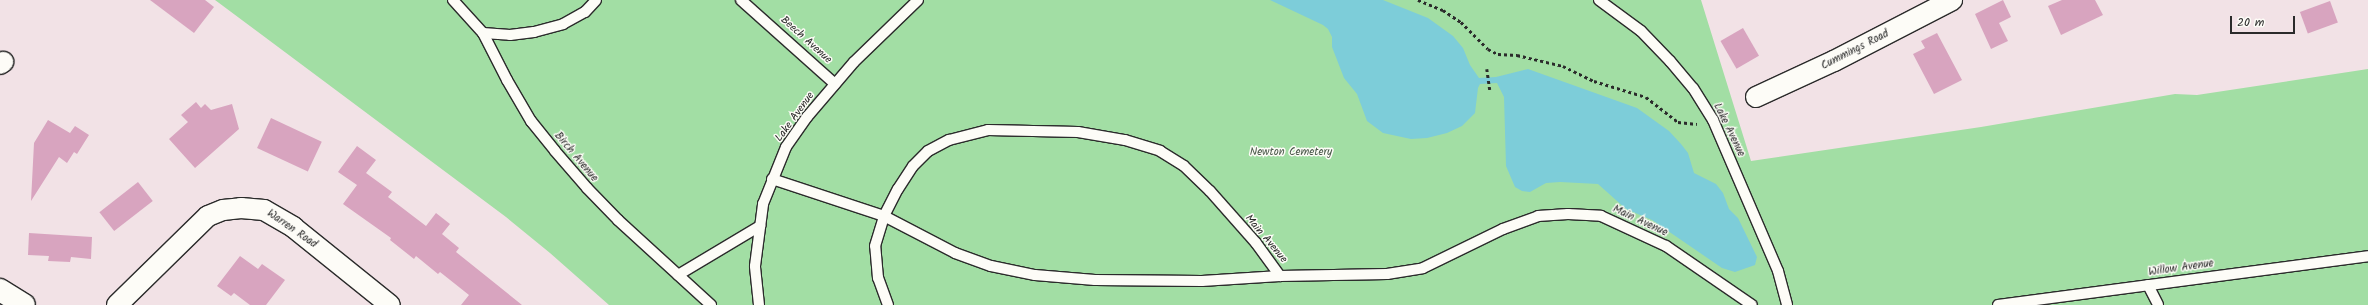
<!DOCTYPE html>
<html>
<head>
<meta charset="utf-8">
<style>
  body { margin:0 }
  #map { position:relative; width:2368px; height:305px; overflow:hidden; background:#f2e2e6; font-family:Kalam,sans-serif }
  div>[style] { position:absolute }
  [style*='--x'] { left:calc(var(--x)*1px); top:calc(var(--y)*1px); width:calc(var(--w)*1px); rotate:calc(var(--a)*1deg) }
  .green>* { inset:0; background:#a2dea4 }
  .water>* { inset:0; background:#7dcdd9 }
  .building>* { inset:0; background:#d8a4bf; transform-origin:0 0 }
  .path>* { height:2.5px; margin-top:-1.25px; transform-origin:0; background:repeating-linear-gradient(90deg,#2b2b2b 0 3px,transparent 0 6px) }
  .roads { filter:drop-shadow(1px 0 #2b2b2b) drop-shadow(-1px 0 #2b2b2b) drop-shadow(0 1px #2b2b2b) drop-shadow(0 -1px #2b2b2b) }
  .lane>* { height:10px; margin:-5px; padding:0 5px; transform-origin:5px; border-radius:5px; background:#fdfcf7 }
  .street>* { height:20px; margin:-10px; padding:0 10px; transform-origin:10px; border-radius:10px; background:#fdfcf7 }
  .secondary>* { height:22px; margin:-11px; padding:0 11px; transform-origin:11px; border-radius:11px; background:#fdfcf7 }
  span { translate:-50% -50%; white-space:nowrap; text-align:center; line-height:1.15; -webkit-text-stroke:3px #fdfcf7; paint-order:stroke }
  .street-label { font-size:11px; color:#2b2b2b }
  .park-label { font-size:11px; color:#495849 }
  .scale { position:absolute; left:2230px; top:16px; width:65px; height:18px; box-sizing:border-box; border:2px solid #2b2b2b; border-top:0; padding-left:5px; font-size:12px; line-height:14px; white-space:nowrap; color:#2b2b2b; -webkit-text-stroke:3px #fdfcf7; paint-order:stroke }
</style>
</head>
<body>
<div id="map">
  <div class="green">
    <div style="clip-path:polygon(215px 0,1701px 0,1751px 161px,1981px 127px,2175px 94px,2197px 95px,2368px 69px,2368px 305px,609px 305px,550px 253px,506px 217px)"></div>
  </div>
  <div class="water">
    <div style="clip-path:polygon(1270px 0,1383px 0,1428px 18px,1453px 36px,1463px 48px,1470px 65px,1479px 78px,1496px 77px,1528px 69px,1637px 108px,1669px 131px,1681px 144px,1688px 153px,1694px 173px,1716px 184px,1723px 193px,1729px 209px,1738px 218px,1757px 257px,1755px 265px,1735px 272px,1722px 268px,1652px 220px,1626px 209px,1598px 184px,1560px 182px,1546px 183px,1530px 192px,1522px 191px,1515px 187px,1506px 166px,1504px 97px,1497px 83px,1480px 84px,1478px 88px,1475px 113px,1462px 126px,1447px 133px,1427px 138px,1411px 139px,1383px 133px,1367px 121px,1357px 94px,1344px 78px,1332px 47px,1332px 37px,1328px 29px,1323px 25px)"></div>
  </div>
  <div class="building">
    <div style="clip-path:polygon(150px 0,205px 0,214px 7px,194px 33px)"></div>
    <div style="clip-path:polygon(2003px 0,2011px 17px,1999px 23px,2008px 41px,1991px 49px,1975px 14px)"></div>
    <div style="clip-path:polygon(2062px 0,2095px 0,2103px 15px,2061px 35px,2048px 6px)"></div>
    <div style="left:2330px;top:1px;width:23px;height:32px;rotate:70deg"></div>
    <div style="left:1743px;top:28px;width:32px;height:26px;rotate:60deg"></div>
    <div style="clip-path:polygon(1937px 33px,1962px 80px,1934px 94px,1913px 54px,1925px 48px,1921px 41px)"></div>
    <div style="clip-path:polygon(196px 102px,201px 108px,205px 104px,211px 110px,232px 104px,239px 129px,195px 168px,169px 139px,188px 122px,181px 115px)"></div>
    <div style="left:271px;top:118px;width:56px;height:33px;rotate:25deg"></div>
    <div style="clip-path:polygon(48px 120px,70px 133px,75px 126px,89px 135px,77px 154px,74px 152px,67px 163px,59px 157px,31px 201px,34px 143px)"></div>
    <div style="clip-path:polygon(357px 146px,376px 160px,366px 173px,392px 192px,388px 197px,426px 226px,436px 213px,450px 224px,442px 234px,459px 248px,456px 252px,522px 305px,461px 305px,469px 295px,440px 272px,438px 274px,416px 256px,414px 259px,390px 240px,391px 238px,343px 204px,357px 185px,338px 172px)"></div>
    <div style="left:138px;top:182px;width:24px;height:49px;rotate:52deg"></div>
    <div style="clip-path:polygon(29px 233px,92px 237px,91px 259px,71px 257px,70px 262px,48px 261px,49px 256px,28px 255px)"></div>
    <div style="clip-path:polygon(240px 256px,258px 269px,262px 264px,285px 280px,266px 305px,250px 305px,234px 293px,231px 296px,217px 286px)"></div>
  </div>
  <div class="path">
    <div style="--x:1418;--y:0;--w:27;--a:22"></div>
    <div style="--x:1443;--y:10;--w:22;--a:34"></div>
    <div style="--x:1461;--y:22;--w:38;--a:45"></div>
    <div style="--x:1488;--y:49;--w:11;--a:27"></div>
    <div style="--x:1498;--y:54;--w:19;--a:3"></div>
    <div style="--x:1517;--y:55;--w:47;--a:13.4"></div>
    <div style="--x:1563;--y:66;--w:34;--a:26"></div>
    <div style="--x:1594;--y:81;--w:54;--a:17.1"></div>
    <div style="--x:1646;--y:97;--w:41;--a:38"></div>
    <div style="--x:1678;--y:122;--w:19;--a:6"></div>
    <div style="--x:1487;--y:69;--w:21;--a:82"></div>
  </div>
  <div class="roads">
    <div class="lane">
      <div style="--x:453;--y:0;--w:45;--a:47.7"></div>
      <div style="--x:483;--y:33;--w:53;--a:62.9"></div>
      <div style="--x:507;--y:80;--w:48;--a:59.7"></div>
      <div style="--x:531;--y:121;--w:38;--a:51"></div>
      <div style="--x:555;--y:151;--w:49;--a:49.1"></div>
      <div style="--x:587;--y:188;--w:45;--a:45.9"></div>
      <div style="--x:618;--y:220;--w:126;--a:42.4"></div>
      <div style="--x:741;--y:0;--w:126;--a:41.8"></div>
      <div style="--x:1599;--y:0;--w:52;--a:36.4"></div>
      <div style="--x:1641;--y:31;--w:42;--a:46"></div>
      <div style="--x:1670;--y:61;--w:35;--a:50"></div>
      <div style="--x:1693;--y:88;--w:38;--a:58"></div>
      <div style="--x:1713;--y:120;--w:164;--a:66.7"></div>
      <div style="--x:1778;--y:271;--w:35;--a:75"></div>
      <div style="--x:483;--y:33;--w:27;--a:4"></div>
      <div style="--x:510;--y:35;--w:24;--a:-7"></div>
      <div style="--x:534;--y:32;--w:30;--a:-15"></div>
      <div style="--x:563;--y:24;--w:25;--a:-29"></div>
      <div style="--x:585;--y:12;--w:16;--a:-47"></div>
      <div style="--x:772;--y:179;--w:118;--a:18.3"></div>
      <div style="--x:884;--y:216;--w:80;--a:27.5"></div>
      <div style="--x:955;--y:253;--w:38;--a:20"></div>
      <div style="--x:991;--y:266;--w:45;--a:11.6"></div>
      <div style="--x:1035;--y:275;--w:60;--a:4.8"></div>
      <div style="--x:1095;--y:280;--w:107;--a:0.5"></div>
      <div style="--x:1202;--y:281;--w:78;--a:-3.7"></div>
      <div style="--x:678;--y:275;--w:96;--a:-30.9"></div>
      <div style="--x:2148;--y:285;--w:22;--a:63"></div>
      <div style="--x:759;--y:305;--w:39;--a:-96"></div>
      <div style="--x:755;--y:266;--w:63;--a:-82.6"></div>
      <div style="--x:763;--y:204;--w:61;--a:-68"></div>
      <div style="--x:786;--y:147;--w:37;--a:-55"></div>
      <div style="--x:807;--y:117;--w:72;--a:-49.5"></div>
      <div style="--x:854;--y:62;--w:89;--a:-44.1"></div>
      <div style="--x:888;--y:305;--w:29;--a:-110"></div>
      <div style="--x:878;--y:278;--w:32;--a:-95"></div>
      <div style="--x:875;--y:246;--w:31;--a:-73"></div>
      <div style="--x:884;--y:216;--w:30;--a:-63"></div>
      <div style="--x:898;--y:189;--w:27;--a:-57"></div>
      <div style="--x:913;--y:166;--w:21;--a:-45"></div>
      <div style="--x:928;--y:151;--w:24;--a:-28"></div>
      <div style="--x:949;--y:140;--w:40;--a:-14.4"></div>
      <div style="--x:988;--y:130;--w:90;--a:1.3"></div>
      <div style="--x:1078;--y:132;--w:48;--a:9.7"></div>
      <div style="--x:1125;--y:140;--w:37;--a:17"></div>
      <div style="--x:1160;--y:151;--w:28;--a:32"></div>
      <div style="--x:1184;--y:166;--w:36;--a:44"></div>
      <div style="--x:1210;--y:191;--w:69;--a:48.5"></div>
      <div style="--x:1256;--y:243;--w:41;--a:54"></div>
      <div style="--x:1280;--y:276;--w:107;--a:-1.1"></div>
      <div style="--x:1387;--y:274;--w:36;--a:-9"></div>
      <div style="--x:1423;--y:268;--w:89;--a:-26"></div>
      <div style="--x:1503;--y:229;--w:37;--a:-20"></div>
      <div style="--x:1538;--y:216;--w:30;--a:-4"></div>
      <div style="--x:1568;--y:214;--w:33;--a:3"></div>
      <div style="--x:1601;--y:216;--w:72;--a:24.8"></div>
      <div style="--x:1666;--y:246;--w:104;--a:34.5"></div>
      <div style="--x:1998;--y:305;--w:373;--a:-7.5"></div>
    </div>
    <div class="street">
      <div style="--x:0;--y:64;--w:4;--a:-34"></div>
      <div style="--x:1756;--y:97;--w:86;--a:-24.8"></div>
      <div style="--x:1834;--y:61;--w:133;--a:-27.3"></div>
      <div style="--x:117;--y:305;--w:127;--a:-44.4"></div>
      <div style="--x:208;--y:216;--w:16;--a:-22"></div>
      <div style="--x:223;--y:210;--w:18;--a:-6"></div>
      <div style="--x:241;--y:208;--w:23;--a:5"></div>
      <div style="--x:264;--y:210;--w:34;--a:30"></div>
      <div style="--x:293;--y:227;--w:124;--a:38.8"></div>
    </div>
    <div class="secondary">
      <div style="--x:0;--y:290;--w:28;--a:32"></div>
    </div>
  </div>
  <div class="street-label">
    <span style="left:806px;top:40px;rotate:42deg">Beech Avenue</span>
    <span style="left:1855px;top:50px;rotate:-27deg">Cummings Road</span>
    <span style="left:795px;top:117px;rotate:-54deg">Lake Avenue</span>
    <span style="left:1729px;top:130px;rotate:64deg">Lake Avenue</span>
    <span style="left:576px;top:157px;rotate:50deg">Birch Avenue</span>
    <span style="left:1640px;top:221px;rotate:25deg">Main Avenue</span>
    <span style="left:292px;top:229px;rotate:35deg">Warren Road</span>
    <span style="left:1266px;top:239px;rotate:50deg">Main Avenue</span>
    <span style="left:2181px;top:268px;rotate:-8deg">Willow Avenue</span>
  </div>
  <div class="park-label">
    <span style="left:1291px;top:152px">Newton Cemetery</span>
  </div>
  <div class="scale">20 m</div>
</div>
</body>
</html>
